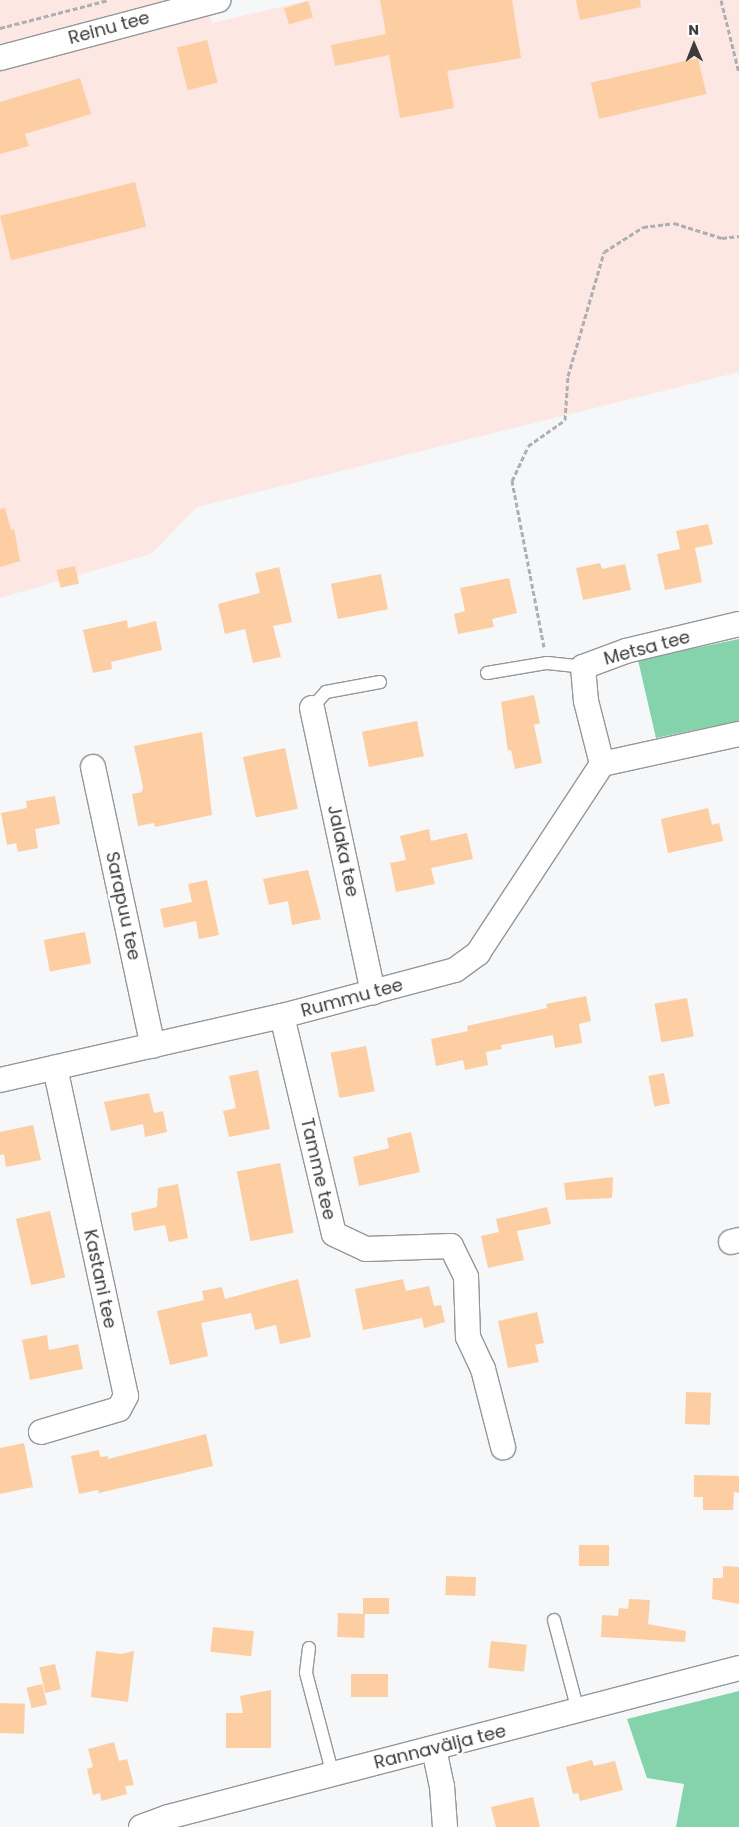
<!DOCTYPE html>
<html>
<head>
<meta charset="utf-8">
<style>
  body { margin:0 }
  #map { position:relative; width:739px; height:1827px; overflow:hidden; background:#f5f7f9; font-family:Poppins,sans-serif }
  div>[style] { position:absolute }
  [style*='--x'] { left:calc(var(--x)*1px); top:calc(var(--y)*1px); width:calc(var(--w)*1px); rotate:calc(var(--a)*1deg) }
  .industrial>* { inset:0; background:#fde7e3 }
  .forest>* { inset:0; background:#84d3aa }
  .building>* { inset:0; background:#fdcea2; transform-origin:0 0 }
  .path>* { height:3px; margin-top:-1.5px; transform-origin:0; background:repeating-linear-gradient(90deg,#adafb0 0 5px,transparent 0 7.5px) }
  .roads { filter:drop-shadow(1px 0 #969799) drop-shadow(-1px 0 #969799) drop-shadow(0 1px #969799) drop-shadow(0 -1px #969799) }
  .service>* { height:12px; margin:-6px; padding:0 6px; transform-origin:6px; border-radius:6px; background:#fff }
  .minor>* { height:24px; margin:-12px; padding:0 12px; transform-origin:12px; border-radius:12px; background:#fff }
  span { translate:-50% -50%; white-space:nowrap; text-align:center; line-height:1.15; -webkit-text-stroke:4.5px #fff; paint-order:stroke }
  .street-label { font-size:18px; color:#3a3b3b }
  .north { position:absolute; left:669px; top:20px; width:50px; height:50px; -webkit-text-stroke:4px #fff; paint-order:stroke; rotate:359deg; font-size:14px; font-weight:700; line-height:20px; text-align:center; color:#3a3b3b }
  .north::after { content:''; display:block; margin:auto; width:18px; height:22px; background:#3a3b3b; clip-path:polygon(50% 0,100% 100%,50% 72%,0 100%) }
</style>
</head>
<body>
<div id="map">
  <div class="industrial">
    <div style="clip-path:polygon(0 0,206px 0,212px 23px,310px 0,739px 0,739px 372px,197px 507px,151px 554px,0 598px)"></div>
  </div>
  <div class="forest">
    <div style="clip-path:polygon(739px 639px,739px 721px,656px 738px,638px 660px)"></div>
    <div style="clip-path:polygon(739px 1691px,739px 1827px,676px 1827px,684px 1784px,647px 1778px,627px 1719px)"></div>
  </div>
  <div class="building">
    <div style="clip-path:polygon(380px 0,512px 0,521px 58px,447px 71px,454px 108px,400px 118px,389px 55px,335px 66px,331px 45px,386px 34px)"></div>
    <div style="clip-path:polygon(576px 0,640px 0,641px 7px,580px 20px)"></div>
    <div style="left:308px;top:1px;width:17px;height:25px;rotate:73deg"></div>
    <div style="left:207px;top:40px;width:44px;height:31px;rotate:76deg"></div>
    <div style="left:698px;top:58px;width:37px;height:110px;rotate:77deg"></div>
    <div style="clip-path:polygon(80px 78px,91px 114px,25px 134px,29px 146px,0 154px,0 102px)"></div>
    <div style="left:135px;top:182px;width:46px;height:139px;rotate:76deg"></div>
    <div style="clip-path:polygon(5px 508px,11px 530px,14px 529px,20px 561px,0 567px,0 509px)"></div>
    <div style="clip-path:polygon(708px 524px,713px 544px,695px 548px,702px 582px,665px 590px,657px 554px,680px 549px,676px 531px)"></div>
    <div style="clip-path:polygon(600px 563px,602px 569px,625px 564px,631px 590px,583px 600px,576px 568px)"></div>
    <div style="left:75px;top:566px;width:18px;height:19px;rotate:77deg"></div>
    <div style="clip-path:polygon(279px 567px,292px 622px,273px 626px,281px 657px,253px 663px,245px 629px,225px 634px,218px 604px,260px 593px,255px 573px)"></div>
    <div style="left:381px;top:574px;width:36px;height:51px;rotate:79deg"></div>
    <div style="clip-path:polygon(509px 578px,517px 613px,492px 619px,494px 627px,458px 634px,454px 614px,465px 611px,460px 588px)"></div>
    <div style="clip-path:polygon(127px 620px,128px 628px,156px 621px,162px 650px,111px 662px,112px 669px,93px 673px,83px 630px)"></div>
    <div style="clip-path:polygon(534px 695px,540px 723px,534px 725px,542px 763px,515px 769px,511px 750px,508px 751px,501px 702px)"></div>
    <div style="left:417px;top:721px;width:36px;height:56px;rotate:79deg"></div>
    <div style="clip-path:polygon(202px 732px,212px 815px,155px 827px,154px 823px,138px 826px,132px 794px,142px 792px,143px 787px,134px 746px)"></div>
    <div style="left:285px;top:748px;width:62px;height:43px;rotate:78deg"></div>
    <div style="clip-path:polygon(55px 796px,60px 824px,35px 829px,38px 848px,18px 852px,16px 843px,7px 845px,1px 813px,27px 808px,26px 801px)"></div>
    <div style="clip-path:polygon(708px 808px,712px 825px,719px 823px,723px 841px,668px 853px,661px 819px)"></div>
    <div style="clip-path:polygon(429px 829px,431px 841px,467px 833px,473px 859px,431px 868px,435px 884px,396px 892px,390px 863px,406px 860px,400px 836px)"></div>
    <div style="clip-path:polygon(308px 870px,321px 919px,292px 925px,288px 901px,269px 905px,263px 879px)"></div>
    <div style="clip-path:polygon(207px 880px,219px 935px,199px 939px,196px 921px,164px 928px,160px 909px,192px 902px,188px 884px)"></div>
    <div style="left:85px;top:932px;width:32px;height:42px;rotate:79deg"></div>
    <div style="clip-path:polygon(586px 996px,591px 1021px,579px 1024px,582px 1043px,555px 1048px,553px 1035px,501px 1045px,502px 1049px,486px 1052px,488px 1065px,465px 1070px,463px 1060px,436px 1066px,431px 1039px,468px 1031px,467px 1026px,547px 1008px,546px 1004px)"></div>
    <div style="left:687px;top:998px;width:39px;height:33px;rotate:80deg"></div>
    <div style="left:366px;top:1046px;width:46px;height:36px;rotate:79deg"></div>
    <div style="clip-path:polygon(258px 1070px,270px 1129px,229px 1137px,223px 1111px,236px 1108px,229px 1076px)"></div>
    <div style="left:664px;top:1073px;width:31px;height:16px;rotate:79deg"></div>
    <div style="clip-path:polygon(149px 1093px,154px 1113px,163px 1111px,167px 1132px,145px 1137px,143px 1124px,111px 1131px,104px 1102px)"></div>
    <div style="clip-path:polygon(33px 1125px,41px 1160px,6px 1167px,4px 1154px,0 1155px,0 1132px)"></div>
    <div style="clip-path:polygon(411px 1132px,420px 1172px,359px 1186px,353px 1157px,389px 1148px,387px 1138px)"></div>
    <div style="left:280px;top:1163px;width:71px;height:44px;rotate:79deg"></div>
    <div style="clip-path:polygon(613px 1177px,612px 1198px,566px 1200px,564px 1183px)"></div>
    <div style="clip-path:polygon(178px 1184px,188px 1238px,169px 1242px,165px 1225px,134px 1231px,131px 1213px,157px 1207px,158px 1188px)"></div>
    <div style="clip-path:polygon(547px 1207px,551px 1224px,517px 1231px,524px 1260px,488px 1268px,481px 1236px,499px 1232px,496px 1219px)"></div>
    <div style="left:50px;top:1211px;width:68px;height:35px;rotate:77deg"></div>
    <div style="clip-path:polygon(298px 1279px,311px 1337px,280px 1344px,276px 1325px,255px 1330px,251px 1313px,201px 1323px,208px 1356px,170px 1365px,157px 1311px,204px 1300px,202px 1291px,222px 1287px,225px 1299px)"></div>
    <div style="clip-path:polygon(403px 1279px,406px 1291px,429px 1286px,434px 1306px,441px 1305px,445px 1322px,424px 1328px,422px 1318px,363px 1330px,355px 1289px)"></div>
    <div style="clip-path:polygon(537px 1312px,544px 1343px,535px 1345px,539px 1362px,508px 1368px,498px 1321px)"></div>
    <div style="clip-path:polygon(47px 1335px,49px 1350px,78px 1344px,83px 1369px,30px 1380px,22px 1340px)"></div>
    <div style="left:686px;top:1392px;width:25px;height:32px;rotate:2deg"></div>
    <div style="clip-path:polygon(206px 1434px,213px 1466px,99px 1493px,98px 1490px,79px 1494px,71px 1456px,99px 1450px,100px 1457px,108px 1456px,108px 1459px)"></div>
    <div style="clip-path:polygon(24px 1443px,33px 1487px,0 1494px,0 1448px)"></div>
    <div style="clip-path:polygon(694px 1475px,739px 1476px,739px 1493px,734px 1492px,733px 1510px,703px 1510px,703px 1497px,694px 1497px)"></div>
    <div style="left:579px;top:1545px;width:30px;height:21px"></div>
    <div style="clip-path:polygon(723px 1566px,739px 1567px,739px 1604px,712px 1599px,713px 1578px,723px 1578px)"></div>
    <div style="left:446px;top:1576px;width:30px;height:19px;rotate:2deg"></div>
    <div style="left:363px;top:1598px;width:26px;height:16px"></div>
    <div style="clip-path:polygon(629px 1599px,650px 1600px,648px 1624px,686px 1631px,685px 1642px,601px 1637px,602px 1615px,618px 1616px,619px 1608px,628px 1609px)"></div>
    <div style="left:338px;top:1613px;width:27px;height:24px;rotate:2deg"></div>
    <div style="left:213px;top:1627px;width:41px;height:25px;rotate:6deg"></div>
    <div style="left:491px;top:1641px;width:36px;height:27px;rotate:6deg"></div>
    <div style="clip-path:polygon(96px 1651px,121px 1654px,134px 1651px,128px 1702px,91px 1697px)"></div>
    <div style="left:55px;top:1664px;width:26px;height:16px;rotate:77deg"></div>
    <div style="left:351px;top:1674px;width:37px;height:23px"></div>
    <div style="left:42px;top:1684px;width:21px;height:16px;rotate:76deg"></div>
    <div style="clip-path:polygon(271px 1690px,271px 1748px,226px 1748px,226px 1713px,243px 1713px,240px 1696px)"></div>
    <div style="left:0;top:1703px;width:25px;height:30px;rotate:2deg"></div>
    <div style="clip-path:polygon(114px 1742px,119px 1761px,127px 1759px,134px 1785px,125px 1786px,127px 1794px,101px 1801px,100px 1793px,93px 1795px,87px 1769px,93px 1767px,88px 1749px)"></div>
    <div style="clip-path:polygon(592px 1760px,594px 1766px,615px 1761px,623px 1790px,580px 1801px,578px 1793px,573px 1794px,566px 1767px)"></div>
    <div style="clip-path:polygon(533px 1797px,540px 1827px,496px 1827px,491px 1807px)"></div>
  </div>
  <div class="path">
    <div style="--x:721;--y:0;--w:75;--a:76.1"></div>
    <div style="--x:0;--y:28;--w:112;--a:-14.5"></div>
    <div style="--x:544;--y:647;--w:169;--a:-100.9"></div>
    <div style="--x:512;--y:481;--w:38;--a:-65"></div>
    <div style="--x:528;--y:446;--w:45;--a:-35.1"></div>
    <div style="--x:565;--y:420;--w:44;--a:-86.1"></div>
    <div style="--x:568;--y:376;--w:129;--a:-73.8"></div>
    <div style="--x:604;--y:252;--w:46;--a:-32.7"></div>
    <div style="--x:643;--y:227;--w:31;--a:-7"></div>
    <div style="--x:674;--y:223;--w:50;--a:17.4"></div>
    <div style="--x:722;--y:238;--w:17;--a:-7"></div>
  </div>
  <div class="roads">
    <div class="service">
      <div style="--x:487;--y:673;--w:61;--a:-9.5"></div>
      <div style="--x:547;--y:663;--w:36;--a:6"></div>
      <div style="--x:312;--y:708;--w:21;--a:-49"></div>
      <div style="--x:326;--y:692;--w:55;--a:-10.5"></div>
      <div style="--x:554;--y:1620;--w:94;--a:75.2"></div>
      <div style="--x:309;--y:1648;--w:25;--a:97"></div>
      <div style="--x:306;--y:1673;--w:106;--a:75.2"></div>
    </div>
    <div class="minor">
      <div style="--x:0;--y:58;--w:226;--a:-14.9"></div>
      <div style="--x:739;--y:624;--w:116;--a:166.6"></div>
      <div style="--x:626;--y:651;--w:46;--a:159.6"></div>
      <div style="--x:583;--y:667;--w:34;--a:85"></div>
      <div style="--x:586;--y:701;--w:65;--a:75.7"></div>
      <div style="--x:602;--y:764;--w:140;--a:-12.4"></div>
      <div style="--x:312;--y:708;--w:291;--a:77.9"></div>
      <div style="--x:93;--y:767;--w:285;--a:77.9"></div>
      <div style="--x:282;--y:1016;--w:224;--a:76.6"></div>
      <div style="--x:334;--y:1234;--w:35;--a:25"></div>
      <div style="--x:366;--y:1249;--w:85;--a:-2"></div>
      <div style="--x:451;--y:1246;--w:34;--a:64"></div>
      <div style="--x:466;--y:1277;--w:60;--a:88.1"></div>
      <div style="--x:468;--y:1337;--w:35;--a:65"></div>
      <div style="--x:483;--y:1369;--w:81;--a:75.6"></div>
      <div style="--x:0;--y:1080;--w:289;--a:-12.8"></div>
      <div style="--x:282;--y:1016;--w:179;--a:-14.9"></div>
      <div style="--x:455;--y:970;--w:29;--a:-36"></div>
      <div style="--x:478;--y:953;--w:226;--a:-56.7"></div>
      <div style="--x:731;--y:1242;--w:8;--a:-14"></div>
      <div style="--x:41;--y:1432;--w:81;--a:-16.4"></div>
      <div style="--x:119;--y:1409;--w:15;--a:-62"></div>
      <div style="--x:126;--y:1396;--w:336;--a:-102.2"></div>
      <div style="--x:434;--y:1749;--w:38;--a:78"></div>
      <div style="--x:442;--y:1786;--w:41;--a:85.8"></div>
      <div style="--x:141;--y:1827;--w:29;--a:-20"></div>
      <div style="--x:168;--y:1817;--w:590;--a:-14.62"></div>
    </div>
  </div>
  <div class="street-label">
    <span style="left:109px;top:28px;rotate:-15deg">Reinu tee</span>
    <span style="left:647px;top:648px;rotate:-15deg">Metsa tee</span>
    <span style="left:343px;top:851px;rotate:78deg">Jalaka tee</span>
    <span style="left:123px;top:906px;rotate:78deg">Sarapuu tee</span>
    <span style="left:352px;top:998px;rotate:-15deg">Rummu tee</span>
    <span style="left:318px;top:1169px;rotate:77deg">Tamme tee</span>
    <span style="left:100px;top:1279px;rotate:78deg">Kastani tee</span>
    <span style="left:440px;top:1747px;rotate:-14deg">Rannavälja tee</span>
  </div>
  <div class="north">N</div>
</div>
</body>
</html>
